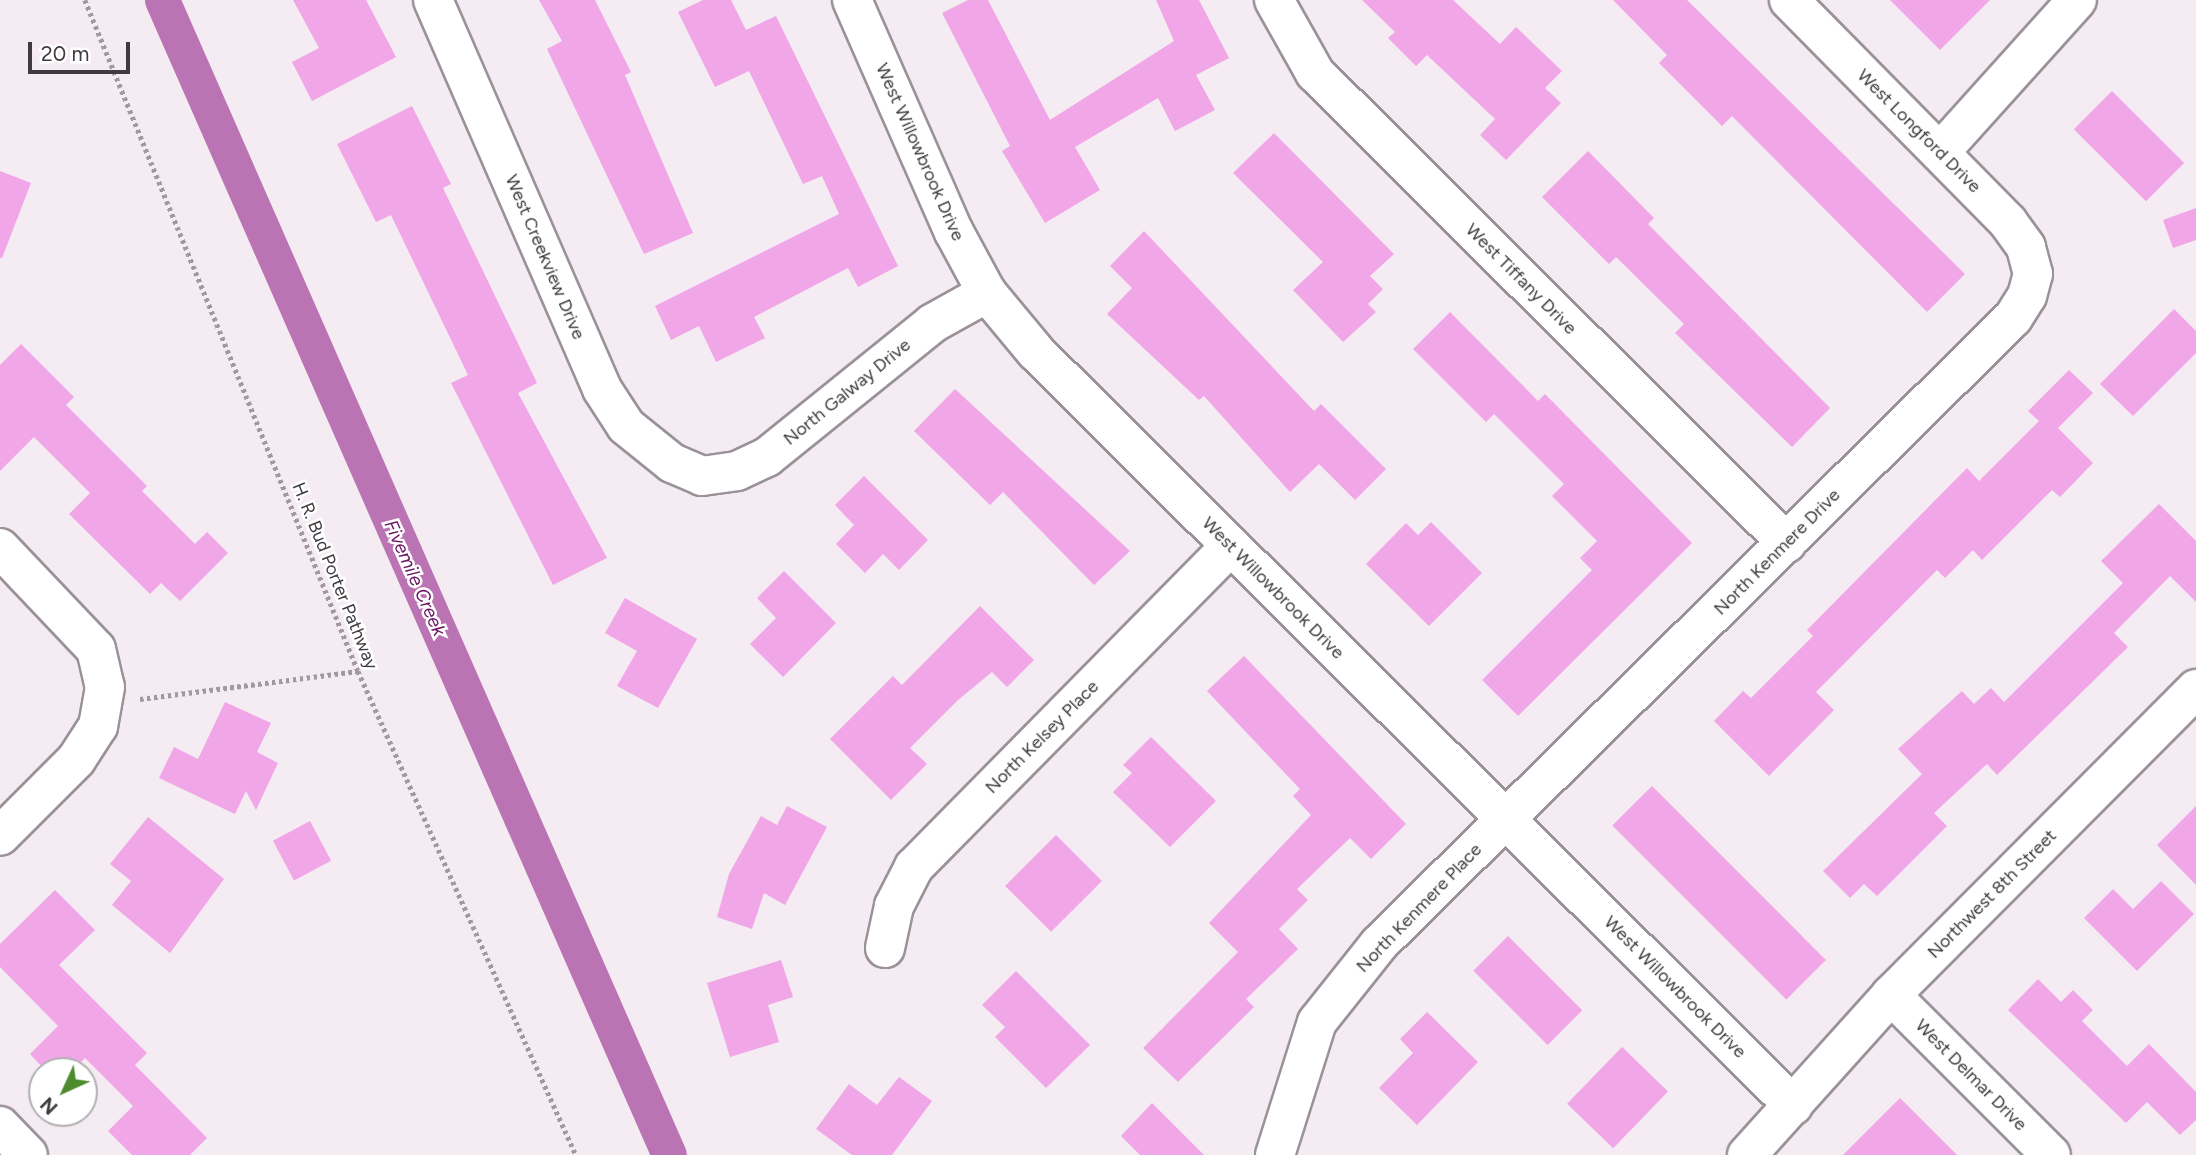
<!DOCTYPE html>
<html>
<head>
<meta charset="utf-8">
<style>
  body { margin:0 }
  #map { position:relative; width:2196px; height:1155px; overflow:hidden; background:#f5ebf3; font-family:Figtree,sans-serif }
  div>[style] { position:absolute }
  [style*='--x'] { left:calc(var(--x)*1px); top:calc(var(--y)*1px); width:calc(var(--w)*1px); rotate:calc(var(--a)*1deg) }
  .canal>* { height:35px; margin:-17.5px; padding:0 17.5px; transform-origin:17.5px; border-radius:17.5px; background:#bb74b3 }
  .building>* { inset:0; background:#f0a6e7; transform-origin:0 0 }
  .path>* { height:4.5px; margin-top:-2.25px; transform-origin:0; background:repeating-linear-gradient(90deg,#a0999f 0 3.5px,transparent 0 7px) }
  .roads { filter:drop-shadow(2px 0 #9b9299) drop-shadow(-2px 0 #9b9299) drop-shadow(0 2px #9b9299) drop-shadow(0 -2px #9b9299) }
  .minor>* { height:38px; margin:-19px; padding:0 19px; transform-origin:19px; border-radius:19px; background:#fff }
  span { translate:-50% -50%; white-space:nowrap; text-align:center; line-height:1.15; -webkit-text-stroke:5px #fff; paint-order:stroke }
  .street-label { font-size:18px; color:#3f3b3f }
  .water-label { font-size:19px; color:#691364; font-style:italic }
  .north { position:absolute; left:28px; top:1057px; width:70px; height:70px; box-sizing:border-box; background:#fff; border:2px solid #b2b1b2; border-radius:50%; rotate:225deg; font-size:19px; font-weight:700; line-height:28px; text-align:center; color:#3f3b3f }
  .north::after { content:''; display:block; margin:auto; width:24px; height:32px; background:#4d8c2d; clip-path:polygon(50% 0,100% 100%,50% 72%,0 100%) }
  .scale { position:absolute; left:28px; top:42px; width:102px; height:32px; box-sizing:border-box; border:4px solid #3f3b3f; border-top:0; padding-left:9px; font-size:21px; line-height:24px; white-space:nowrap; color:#3f3b3f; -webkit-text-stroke:5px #fff; paint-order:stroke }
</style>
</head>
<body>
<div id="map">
  <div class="canal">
    <div style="--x:162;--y:0;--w:1261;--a:66.3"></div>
  </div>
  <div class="building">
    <div style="clip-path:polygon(293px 0,366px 0,396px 57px,312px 101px,292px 62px,319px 48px)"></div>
    <div style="clip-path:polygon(539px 0,595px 0,631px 72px,625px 75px,693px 233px,644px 254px,547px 49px,562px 41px)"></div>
    <div style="clip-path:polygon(703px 0,731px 0,746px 30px,776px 16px,898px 266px,858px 287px,848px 268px,754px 317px,765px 338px,716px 362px,699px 326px,671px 340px,655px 306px,839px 214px,822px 176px,803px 184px,749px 71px,715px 87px,678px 12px)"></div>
    <div style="clip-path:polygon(968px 0,988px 0,1050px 120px,1174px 41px,1156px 0,1199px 0,1229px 58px,1196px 75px,1215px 110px,1175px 131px,1158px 98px,1075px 147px,1100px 190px,1045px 223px,1002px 151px,1010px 146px,942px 13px)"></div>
    <div style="clip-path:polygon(1362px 0,1453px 0,1500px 44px,1516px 27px,1562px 71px,1545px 88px,1561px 103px,1506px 160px,1480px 135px,1495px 119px,1427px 55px,1416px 66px,1388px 38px,1395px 32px)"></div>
    <div style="clip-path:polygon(1613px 0,1687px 0,1965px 274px,1927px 312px,1732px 116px,1722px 126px,1659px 63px,1667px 55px)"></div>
    <div style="clip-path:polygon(1890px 0,1990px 0,1940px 50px)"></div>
    <div style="left:2112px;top:91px;width:102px;height:54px;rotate:45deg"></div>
    <div style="clip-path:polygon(412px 106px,451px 184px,443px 188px,537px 383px,518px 393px,607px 558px,553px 585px,451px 383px,468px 375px,391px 215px,376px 222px,337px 144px)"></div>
    <div style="clip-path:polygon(1274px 133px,1394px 254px,1370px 276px,1383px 289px,1368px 304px,1376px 312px,1343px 342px,1293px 290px,1323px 262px,1233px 173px)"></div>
    <div style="clip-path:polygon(1588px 151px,1654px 218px,1648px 224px,1830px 408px,1792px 447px,1675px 333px,1684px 324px,1616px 257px,1609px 264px,1542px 197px)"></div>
    <div style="clip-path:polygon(0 171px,31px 183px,2px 258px,0 258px)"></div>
    <div style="clip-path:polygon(2196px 208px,2196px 240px,2173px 248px,2163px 220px)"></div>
    <div style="clip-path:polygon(1144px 231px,1314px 411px,1321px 404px,1386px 469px,1355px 500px,1319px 464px,1290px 492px,1204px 396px,1199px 400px,1107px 314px,1132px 288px,1110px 266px)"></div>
    <div style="clip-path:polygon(2174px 309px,2196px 331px,2196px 353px,2133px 416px,2100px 384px)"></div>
    <div style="clip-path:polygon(1450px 312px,1538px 401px,1545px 394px,1692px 543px,1518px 716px,1482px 680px,1592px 570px,1580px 558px,1597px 541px,1552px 496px,1564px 484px,1494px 414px,1486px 422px,1413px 349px)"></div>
    <div style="clip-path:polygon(21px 344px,74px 397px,66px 405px,147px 486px,142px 491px,195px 544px,207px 532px,228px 553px,180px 601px,161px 583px,150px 594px,69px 514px,90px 493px,34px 437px,0 471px,0 365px)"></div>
    <div style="clip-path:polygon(2069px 370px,2093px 393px,2058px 428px,2093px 463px,2060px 497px,2052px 490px,1982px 560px,1973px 550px,1945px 578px,1937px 570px,1816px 692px,1834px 710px,1769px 776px,1714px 721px,1743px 691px,1751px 698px,1813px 636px,1807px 630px,1967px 468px,1979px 481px,2039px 421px,2028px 411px)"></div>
    <div style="clip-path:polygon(955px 389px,1130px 551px,1094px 585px,1003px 492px,990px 505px,914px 431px)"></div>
    <div style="clip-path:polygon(864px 476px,928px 540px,899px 570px,883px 554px,865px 573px,836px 544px,854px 525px,835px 505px)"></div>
    <div style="clip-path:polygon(2159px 504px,2196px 541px,2196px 602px,2170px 576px,2114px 633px,2128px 647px,1997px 775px,1987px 764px,1934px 813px,1947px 826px,1877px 896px,1864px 884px,1850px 898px,1823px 871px,1922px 774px,1898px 749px,1962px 691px,1974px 704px,1991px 688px,2004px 702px,2123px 583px,2101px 561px)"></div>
    <div style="clip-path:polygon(1431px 522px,1482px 573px,1429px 626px,1366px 564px,1406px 523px,1418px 535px)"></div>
    <div style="clip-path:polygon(784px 571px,836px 623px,783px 677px,750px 644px,776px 618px,757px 598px)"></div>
    <div style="clip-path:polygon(625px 598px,697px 639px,658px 708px,617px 686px,637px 651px,605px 633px)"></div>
    <div style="clip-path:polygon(980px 606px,1034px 660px,1007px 687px,992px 672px,958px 700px,910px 748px,927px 764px,891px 800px,830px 739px,893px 676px,902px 685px)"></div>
    <div style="clip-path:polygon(1244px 656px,1406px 824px,1371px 859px,1350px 838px,1297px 889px,1308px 900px,1279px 929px,1298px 949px,1246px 999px,1254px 1007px,1178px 1082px,1143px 1048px,1238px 952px,1209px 923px,1311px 815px,1293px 796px,1300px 789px,1207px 691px)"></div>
    <div style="clip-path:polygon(225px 702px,271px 723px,257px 752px,278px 763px,256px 810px,246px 791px,235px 814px,159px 778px,174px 747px,198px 759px)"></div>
    <div style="clip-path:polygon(1151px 737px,1216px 801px,1170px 847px,1113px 792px,1132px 773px,1123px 765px)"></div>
    <div style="left:1652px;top:786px;width:246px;height:56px;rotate:45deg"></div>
    <div style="clip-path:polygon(787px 806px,827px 827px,785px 905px,764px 893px,752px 929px,717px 917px,729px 874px,761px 816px,777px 825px)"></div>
    <div style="clip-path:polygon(2196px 806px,2196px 885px,2157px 845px)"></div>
    <div style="clip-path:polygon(148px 817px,224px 879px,170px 953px,112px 905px,131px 881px,110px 864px)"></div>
    <div style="left:310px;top:821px;width:45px;height:42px;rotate:62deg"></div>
    <div style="left:1056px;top:835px;width:65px;height:72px;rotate:45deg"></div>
    <div style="clip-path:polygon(2161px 881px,2194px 914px,2137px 971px,2084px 918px,2113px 889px,2133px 909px)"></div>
    <div style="clip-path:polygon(55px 890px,95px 930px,59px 965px,147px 1053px,135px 1065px,207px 1138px,190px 1155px,132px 1155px,108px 1131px,133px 1106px,85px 1058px,72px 1071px,46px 1071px,30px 1054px,58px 1026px,0 967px,0 944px)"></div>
    <div style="left:1508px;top:936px;width:105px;height:49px;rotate:45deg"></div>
    <div style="clip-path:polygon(781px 960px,793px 997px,768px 1005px,779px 1042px,730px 1057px,707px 983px)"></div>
    <div style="clip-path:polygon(1016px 971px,1090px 1045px,1046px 1088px,995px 1037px,1005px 1027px,982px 1005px)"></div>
    <div style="clip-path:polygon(2038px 979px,2061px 1002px,2073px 990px,2093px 1010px,2082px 1021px,2127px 1066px,2149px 1044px,2196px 1092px,2196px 1120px,2180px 1135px,2147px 1102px,2126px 1123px,2008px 1010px)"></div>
    <div style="clip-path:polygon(1427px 1012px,1478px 1062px,1417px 1125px,1379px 1088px,1413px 1053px,1400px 1039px)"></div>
    <div style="left:1622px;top:1047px;width:64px;height:79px;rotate:44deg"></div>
    <div style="clip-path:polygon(899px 1077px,932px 1101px,892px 1155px,852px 1155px,816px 1129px,849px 1084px,877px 1105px)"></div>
    <div style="clip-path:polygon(1900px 1098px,1957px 1155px,1843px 1155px)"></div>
    <div style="clip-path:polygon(1152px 1103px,1204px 1155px,1140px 1155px,1121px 1136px)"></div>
  </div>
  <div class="path">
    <div style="--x:85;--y:0;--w:724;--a:67.86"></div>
    <div style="--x:358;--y:671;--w:531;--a:65.75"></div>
    <div style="--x:140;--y:699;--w:220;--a:-7.3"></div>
  </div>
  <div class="roads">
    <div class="minor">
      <div style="--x:433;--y:0;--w:424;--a:66.5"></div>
      <div style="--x:602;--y:389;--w:44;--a:57"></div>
      <div style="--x:626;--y:426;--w:59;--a:38.8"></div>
      <div style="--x:672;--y:463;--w:33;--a:23"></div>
      <div style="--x:702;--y:476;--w:35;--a:-8"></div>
      <div style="--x:737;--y:471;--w:33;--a:-25"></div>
      <div style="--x:767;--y:457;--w:213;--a:-38.9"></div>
      <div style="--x:933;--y:323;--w:62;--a:-29.1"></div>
      <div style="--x:852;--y:0;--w:253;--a:66.3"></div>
      <div style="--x:954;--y:232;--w:69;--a:61.6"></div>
      <div style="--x:987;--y:293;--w:77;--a:50.3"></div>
      <div style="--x:1036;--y:352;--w:1068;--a:44.85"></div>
      <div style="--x:1274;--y:0;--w:84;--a:60.7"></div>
      <div style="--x:1315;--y:73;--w:666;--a:44.88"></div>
      <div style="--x:1941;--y:151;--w:203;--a:-48"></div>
      <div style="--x:0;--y:548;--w:139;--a:46.5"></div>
      <div style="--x:96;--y:649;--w:39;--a:77"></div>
      <div style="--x:105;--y:687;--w:40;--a:100"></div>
      <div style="--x:98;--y:726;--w:40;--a:122.9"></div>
      <div style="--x:76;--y:760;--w:107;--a:135"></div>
      <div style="--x:885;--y:948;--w:43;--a:-77.9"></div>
      <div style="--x:894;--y:906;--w:44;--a:-62.9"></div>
      <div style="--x:914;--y:867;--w:451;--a:-45.4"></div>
      <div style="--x:1891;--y:995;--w:226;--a:45"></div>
      <div style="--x:0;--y:1126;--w:40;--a:46"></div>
      <div style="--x:1275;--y:1155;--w:139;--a:-72.5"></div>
      <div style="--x:1317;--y:1022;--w:100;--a:-51.5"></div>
      <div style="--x:1379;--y:944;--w:891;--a:-44.64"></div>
      <div style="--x:2013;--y:318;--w:26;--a:-58"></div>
      <div style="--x:2027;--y:296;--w:23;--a:-75"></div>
      <div style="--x:2033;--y:274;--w:28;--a:-105"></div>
      <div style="--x:2026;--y:247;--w:31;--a:-126"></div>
      <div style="--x:2008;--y:222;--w:312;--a:-134.6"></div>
      <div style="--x:1747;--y:1155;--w:215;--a:-48"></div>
      <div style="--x:1891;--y:995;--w:432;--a:-45.1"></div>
    </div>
  </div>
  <div class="street-label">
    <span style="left:1919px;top:131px;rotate:45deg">West Longford Drive</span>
    <span style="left:920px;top:152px;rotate:66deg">West Willowbrook Drive</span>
    <span style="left:545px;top:257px;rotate:67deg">West Creekview Drive</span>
    <span style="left:1521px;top:279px;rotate:45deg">West Tiffany Drive</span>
    <span style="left:847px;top:392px;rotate:-39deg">North Galway Drive</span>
    <span style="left:1777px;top:552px;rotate:-45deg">North Kenmere Drive</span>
    <span style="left:335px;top:576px;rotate:68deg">H. R. Bud Porter Pathway</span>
    <span style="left:1273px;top:588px;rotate:45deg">West Willowbrook Drive</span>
    <span style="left:1042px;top:737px;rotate:-45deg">North Kelsey Place</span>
    <span style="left:1992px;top:894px;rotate:-45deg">Northwest 8th Street</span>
    <span style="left:1419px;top:908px;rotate:-46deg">North Kenmere Place</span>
    <span style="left:1675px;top:987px;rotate:45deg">West Willowbrook Drive</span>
    <span style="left:1971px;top:1075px;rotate:45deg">West Delmar Drive</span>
  </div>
  <div class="water-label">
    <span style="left:415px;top:578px;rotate:66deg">Fivemile Creek</span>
  </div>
  <div class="north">N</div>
  <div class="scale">20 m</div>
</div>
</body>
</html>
